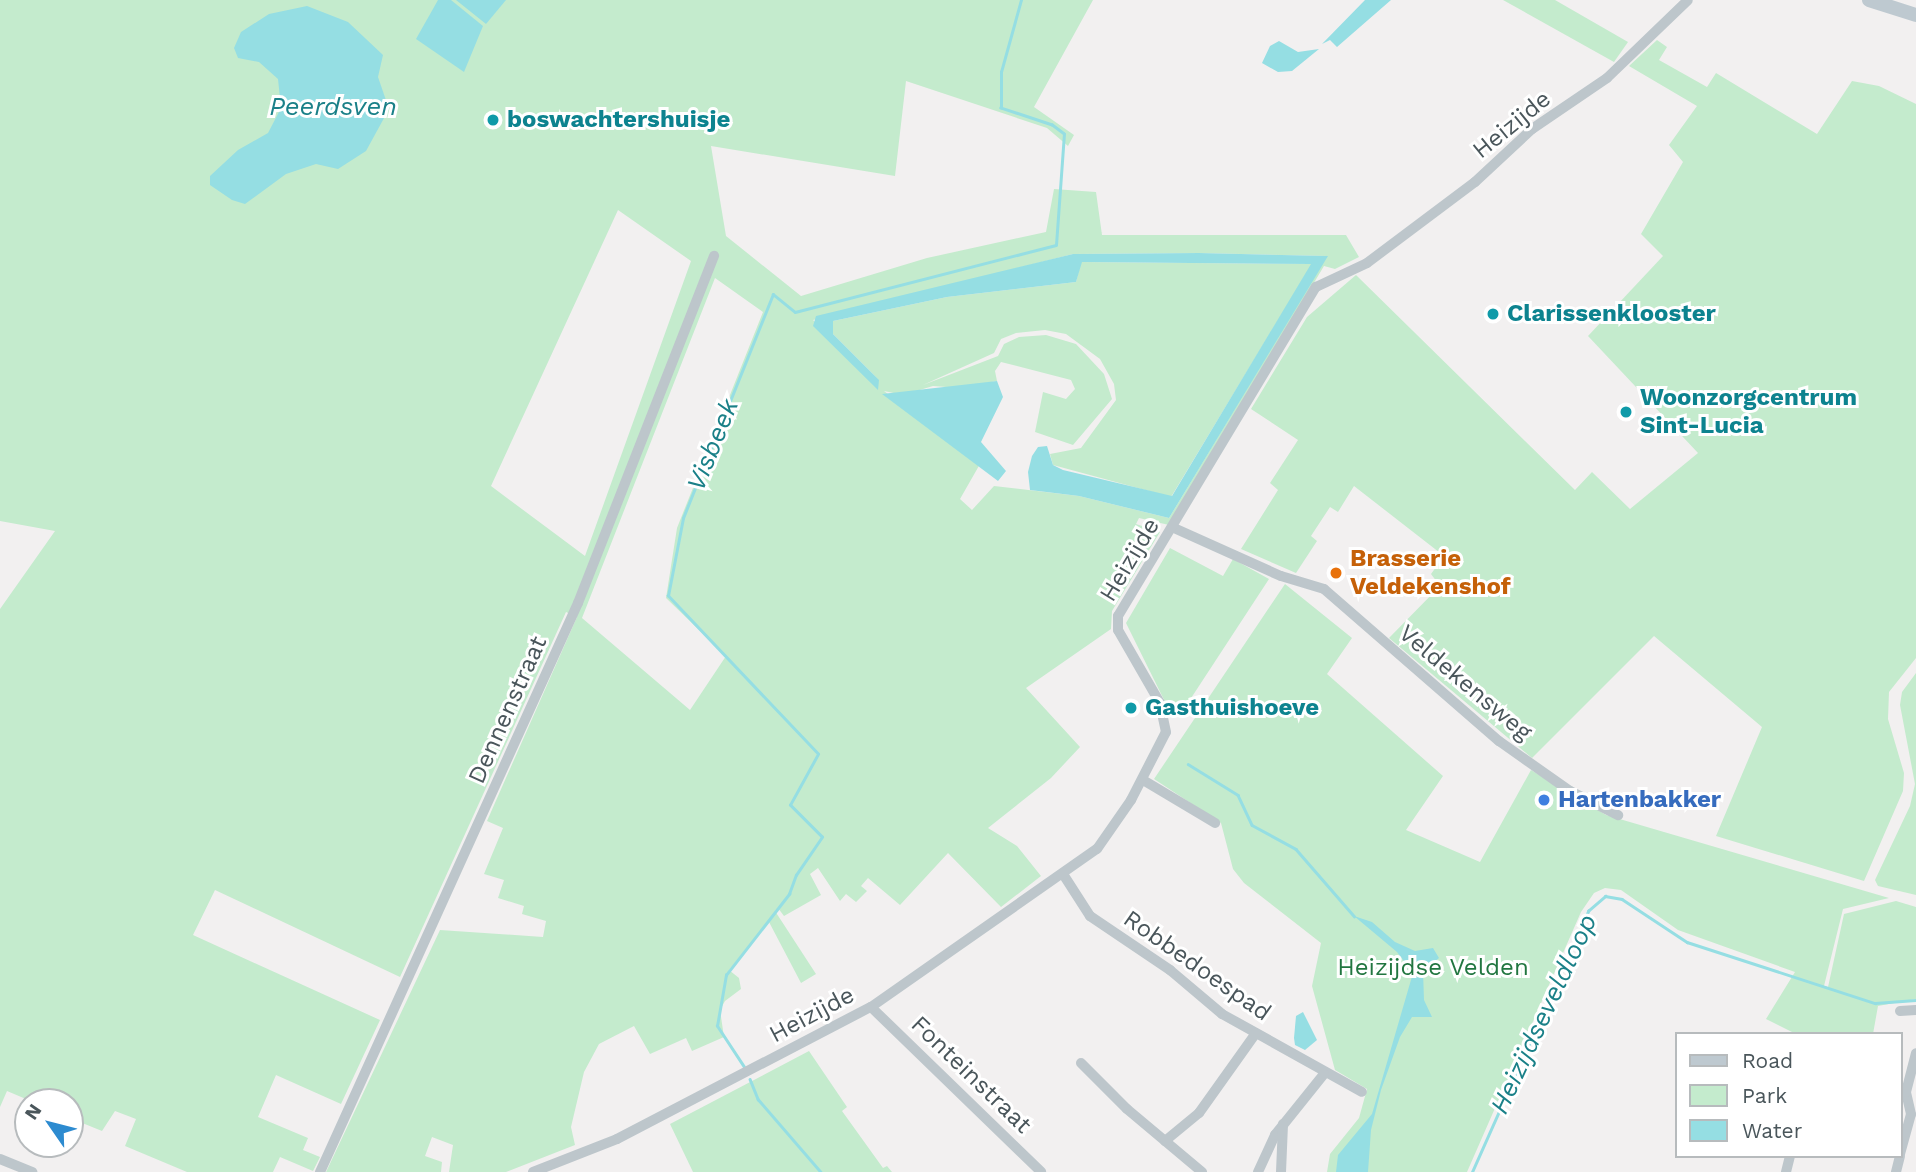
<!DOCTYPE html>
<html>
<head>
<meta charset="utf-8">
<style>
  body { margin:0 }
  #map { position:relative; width:1916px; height:1172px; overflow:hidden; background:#f2f0f0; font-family:"Work Sans",sans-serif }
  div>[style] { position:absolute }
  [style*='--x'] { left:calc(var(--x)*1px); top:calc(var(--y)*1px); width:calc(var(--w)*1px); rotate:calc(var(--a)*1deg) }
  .green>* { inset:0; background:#c4ebcd }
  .water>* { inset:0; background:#95dee3 }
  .stream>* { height:2.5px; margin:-1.25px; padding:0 1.25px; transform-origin:1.25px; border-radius:1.25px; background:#95dee3 }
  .street>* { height:10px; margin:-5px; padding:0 5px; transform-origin:5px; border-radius:5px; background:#bdc6cb }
  .secondary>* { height:14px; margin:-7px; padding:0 7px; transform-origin:7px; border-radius:7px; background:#bec9d0 }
  .dots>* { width:19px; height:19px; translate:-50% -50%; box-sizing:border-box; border:4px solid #fff; border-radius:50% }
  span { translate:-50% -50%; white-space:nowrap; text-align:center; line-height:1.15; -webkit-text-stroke:6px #fff; paint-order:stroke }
  .culture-label { font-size:24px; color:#0d838f; font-weight:700 }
  .left { translate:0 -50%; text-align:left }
  .street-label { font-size:24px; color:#4a565b }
  .food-label { font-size:24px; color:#c56008; font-weight:700 }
  .shop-label { font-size:24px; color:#366cbe; font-weight:700 }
  .park-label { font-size:24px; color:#217640 }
  .water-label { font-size:26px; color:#1a8088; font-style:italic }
  .legend { position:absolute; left:1675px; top:1032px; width:228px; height:126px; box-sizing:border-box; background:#fff; border:2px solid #b7bbbd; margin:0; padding:9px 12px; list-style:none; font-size:21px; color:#4a565b }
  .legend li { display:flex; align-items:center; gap:14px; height:35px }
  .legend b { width:35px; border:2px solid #b7bbbd }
  .north { position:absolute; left:14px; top:1088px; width:70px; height:70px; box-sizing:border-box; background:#fff; border:2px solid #b7bbbd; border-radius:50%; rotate:305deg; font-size:19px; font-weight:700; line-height:28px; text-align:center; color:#4a565b }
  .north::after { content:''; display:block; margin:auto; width:24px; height:32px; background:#2d8bd0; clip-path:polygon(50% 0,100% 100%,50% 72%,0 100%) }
</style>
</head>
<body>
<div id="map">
  <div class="green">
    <div style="clip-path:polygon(evenodd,0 0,1093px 0,1034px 107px,1074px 135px,1068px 146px,1047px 128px,906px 81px,895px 176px,711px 146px,726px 236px,801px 296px,927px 258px,1046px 232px,1054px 189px,1096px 192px,1102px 235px,1346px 235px,1359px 257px,1335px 269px,1324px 266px,1169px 525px,1139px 518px,1136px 524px,1160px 532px,1112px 611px,1111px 629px,1026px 688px,1080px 747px,1051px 778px,988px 828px,1017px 846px,1041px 876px,1001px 907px,948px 853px,900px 905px,868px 878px,861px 886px,867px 891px,856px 902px,846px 894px,840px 901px,818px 868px,810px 874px,821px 895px,784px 916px,778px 908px,775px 911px,816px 974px,801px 983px,769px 922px,729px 970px,739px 978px,741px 989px,725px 1001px,720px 1010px,724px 1037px,692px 1051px,686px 1038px,650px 1054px,634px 1026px,599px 1044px,584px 1072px,571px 1127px,575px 1145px,506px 1172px,449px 1172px,453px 1145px,432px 1137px,425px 1156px,442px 1162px,441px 1172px,326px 1172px,440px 930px,543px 937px,546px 921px,522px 914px,524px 906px,498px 898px,504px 880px,484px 874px,503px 828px,487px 821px,577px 617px,566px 612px,400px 977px,215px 890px,193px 935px,380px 1020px,341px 1104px,276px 1075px,258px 1117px,308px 1138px,303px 1150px,320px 1157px,313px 1171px,280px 1157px,273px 1172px,187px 1172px,125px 1146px,136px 1119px,115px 1111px,102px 1131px,70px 1118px,70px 1102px,33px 1102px,7px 1091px,0 1107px,0 609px,55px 531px,0 521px,0 0,618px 210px,691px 261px,585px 556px,491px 486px,618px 210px,0 0,1199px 253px,1327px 256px,1169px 518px,1079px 496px,994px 486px,972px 510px,960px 499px,980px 464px,884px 391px,903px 395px,933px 386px,960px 388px,997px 381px,995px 371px,1001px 362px,1071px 380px,1075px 389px,1066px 399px,1043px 392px,1035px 432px,1073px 445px,1112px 399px,1104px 374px,1076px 344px,1046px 335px,1019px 337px,1004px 344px,998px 356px,923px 385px,994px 353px,1001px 339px,1016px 333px,1045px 330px,1066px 334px,1100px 359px,1114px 384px,1116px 400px,1081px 448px,1050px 454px,1053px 465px,1171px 497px,1312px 264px,1081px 262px,1076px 282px,947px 297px,833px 321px,833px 334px,879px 380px,813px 320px,1073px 254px,1199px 253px,0 0,715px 278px,763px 312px,677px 528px,666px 598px,726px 656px,690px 710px,582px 618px,715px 278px)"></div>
    <div style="clip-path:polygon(1503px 0,1555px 0,1628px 42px,1614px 62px)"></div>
    <div style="clip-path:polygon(1657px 40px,1667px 47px,1659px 60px,1707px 87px,1716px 73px,1817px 134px,1852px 81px,1879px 86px,1916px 104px,1916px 658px,1889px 692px,1888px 719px,1904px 773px,1903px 791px,1864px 881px,1716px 836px,1762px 727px,1654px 636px,1532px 758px,1389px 638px,1440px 586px,1431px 574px,1444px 556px,1354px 486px,1338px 512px,1330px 507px,1311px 536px,1317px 541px,1296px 573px,1241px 549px,1278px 490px,1270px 483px,1298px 440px,1251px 409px,1307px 317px,1356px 275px,1575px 490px,1592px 472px,1630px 509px,1698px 453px,1588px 336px,1663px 256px,1641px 234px,1683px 162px,1669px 145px,1697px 106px,1629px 66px)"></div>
    <div style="clip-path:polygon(1170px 548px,1223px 576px,1233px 559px,1269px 579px,1180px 715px,1173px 718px,1126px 623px)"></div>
    <div style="clip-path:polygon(1285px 584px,1352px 638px,1327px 674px,1443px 776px,1406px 830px,1480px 862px,1531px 770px,1606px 815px,1889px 898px,1843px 909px,1824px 986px,1828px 987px,1844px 914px,1896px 901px,1916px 907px,1916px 999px,1878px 1006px,1873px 1034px,1796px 1034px,1766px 1019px,1795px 972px,1678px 930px,1621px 890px,1605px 888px,1594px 893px,1581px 912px,1467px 1172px,1327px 1172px,1330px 1154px,1359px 1118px,1367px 1089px,1335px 1070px,1312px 986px,1321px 943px,1244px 883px,1233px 869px,1221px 823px,1154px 779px)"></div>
    <div style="clip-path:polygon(1916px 673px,1916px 895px,1878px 886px,1875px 880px,1910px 806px,1915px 784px,1900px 705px,1902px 692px)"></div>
    <div style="clip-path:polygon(809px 1051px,847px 1107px,842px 1111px,883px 1168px,887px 1166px,892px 1172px,693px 1172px,670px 1124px)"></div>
  </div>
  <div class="water">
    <div style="clip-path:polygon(438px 0,451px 0,483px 26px,464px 72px,416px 39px)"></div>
    <div style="clip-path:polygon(456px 0,506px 0,486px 24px)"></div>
    <div style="clip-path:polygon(1365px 0,1391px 0,1337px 47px,1330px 40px,1322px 44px)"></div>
    <div style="clip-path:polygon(307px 6px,348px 22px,383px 55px,378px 77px,389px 109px,366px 151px,338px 169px,316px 164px,286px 174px,245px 204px,232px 200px,210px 185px,210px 176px,238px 150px,268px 133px,281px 108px,278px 79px,259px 62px,238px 58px,234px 48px,241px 32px,269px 14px)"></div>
    <div style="clip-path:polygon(1279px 41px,1298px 52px,1319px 49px,1292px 71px,1278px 72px,1262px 63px,1270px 46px)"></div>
    <div style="clip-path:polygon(1199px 253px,1328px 256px,1169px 518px,1079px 496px,1030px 490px,1028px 472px,1032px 456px,1038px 447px,1047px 446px,1053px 465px,1063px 470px,1172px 496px,1311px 264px,1082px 262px,1076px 282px,947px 297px,833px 321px,833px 334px,879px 380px,878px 390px,813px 326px,816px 316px,1073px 254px)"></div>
    <div style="clip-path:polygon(997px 381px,1003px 397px,981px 442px,1006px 471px,998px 481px,882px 394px)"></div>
    <div style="clip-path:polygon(1354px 916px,1372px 922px,1395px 942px,1415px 951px,1433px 948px,1439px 958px,1423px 971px,1424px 1000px,1432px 1017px,1412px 1017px,1400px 1037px,1381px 1090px,1371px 1130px,1368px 1172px,1336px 1172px,1338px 1155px,1372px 1114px,1413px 973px,1397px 952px)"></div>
    <div style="clip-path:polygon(1303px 1012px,1317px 1040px,1305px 1050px,1295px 1045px,1294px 1038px,1296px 1016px)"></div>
  </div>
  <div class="stream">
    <div style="--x:1188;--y:764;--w:59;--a:31.8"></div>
    <div style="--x:1238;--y:795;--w:33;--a:65"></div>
    <div style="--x:1252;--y:825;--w:50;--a:28.6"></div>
    <div style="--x:1296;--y:849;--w:89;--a:49.1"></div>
    <div style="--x:744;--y:1067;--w:49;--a:-123.4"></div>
    <div style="--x:717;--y:1026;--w:52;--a:-80"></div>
    <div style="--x:726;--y:975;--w:103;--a:-52.1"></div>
    <div style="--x:789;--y:894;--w:20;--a:-70"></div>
    <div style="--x:796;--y:875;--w:46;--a:-55.6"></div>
    <div style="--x:822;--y:837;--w:45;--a:-135"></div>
    <div style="--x:790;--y:805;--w:58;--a:-61.2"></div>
    <div style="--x:818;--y:754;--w:218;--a:-133.5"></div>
    <div style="--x:668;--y:596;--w:79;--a:-79.1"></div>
    <div style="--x:683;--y:518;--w:241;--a:-68.1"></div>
    <div style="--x:773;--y:294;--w:28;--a:39"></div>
    <div style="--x:795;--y:312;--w:269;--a:-14.4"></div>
    <div style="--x:1056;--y:245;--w:111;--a:-85.9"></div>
    <div style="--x:1064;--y:134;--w:15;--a:-143"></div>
    <div style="--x:1052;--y:125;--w:54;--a:-161.6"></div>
    <div style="--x:1001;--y:108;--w:36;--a:-90"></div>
    <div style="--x:1001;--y:72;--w:75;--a:-74.5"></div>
    <div style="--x:750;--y:1079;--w:22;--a:68"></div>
    <div style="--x:758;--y:1099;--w:96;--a:49.2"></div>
    <div style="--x:1472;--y:1172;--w:286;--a:-66"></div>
    <div style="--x:1588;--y:911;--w:23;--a:-41"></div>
    <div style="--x:1605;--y:896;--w:17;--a:10"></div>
    <div style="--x:1622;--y:899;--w:78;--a:33.5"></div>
    <div style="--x:1687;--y:942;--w:198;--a:18"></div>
    <div style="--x:1875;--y:1003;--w:41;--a:-4.2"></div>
  </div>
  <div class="street">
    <div style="--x:1174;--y:528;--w:117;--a:24.2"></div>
    <div style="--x:1281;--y:576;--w:45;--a:16.8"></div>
    <div style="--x:1324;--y:589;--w:232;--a:41"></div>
    <div style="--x:1499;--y:741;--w:87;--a:35.2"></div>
    <div style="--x:1570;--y:791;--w:54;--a:26.6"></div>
    <div style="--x:1143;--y:780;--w:84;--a:30.8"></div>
    <div style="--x:1063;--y:874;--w:50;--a:57.3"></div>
    <div style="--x:1090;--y:916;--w:97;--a:34"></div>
    <div style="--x:1170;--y:970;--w:68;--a:40.2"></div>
    <div style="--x:1222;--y:1014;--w:160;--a:29.1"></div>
    <div style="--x:871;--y:1007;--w:237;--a:44.1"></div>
    <div style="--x:1900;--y:1011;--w:16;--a:-4"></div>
    <div style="--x:1081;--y:1063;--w:65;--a:45"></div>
    <div style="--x:1127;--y:1109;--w:98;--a:40"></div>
    <div style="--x:1165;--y:1141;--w:44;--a:-39.5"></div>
    <div style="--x:1199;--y:1113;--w:98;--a:-54.5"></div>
    <div style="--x:1900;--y:1154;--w:41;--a:-74.6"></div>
    <div style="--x:1911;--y:1114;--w:23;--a:-103"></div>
    <div style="--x:1906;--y:1092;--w:40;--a:-75.6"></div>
    <div style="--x:0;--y:1159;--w:35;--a:22"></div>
    <div style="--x:320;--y:1172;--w:625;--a:-65.61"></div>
    <div style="--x:578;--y:603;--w:373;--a:-68.6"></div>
    <div style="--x:533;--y:1172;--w:90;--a:-21.4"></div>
    <div style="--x:617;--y:1139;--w:286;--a:-27.5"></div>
    <div style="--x:871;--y:1007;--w:276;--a:-35"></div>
    <div style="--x:1097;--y:849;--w:60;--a:-55.2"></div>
    <div style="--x:1131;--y:800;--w:76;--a:-62.8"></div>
    <div style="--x:1166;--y:732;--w:30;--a:-102"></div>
    <div style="--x:1160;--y:703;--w:84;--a:-119.9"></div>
    <div style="--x:1118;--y:630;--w:14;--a:-90"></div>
    <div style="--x:1118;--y:616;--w:384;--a:-59"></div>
    <div style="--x:1316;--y:287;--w:56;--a:-25.2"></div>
    <div style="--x:1367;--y:263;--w:135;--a:-36.9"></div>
    <div style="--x:1475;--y:182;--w:78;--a:-42.9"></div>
    <div style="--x:1532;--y:129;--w:91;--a:-34.2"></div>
    <div style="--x:1607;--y:78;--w:112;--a:-43.9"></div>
    <div style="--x:1258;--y:1172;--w:41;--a:-65.3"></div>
    <div style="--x:1275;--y:1135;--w:78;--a:-51.2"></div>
    <div style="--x:1281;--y:1172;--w:48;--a:-87.6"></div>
    <div style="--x:1786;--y:1172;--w:16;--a:-76"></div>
    <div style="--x:1896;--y:1172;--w:16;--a:-76"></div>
  </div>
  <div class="secondary">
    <div style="--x:1869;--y:0;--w:49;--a:17.7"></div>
  </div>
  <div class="dots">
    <div style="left:493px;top:120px;background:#0f9aa8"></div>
    <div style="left:1493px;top:314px;background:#0f9aa8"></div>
    <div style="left:1626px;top:412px;background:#0f9aa8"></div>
    <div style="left:1336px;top:573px;background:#e8710a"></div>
    <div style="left:1131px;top:708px;background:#0f9aa8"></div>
    <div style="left:1544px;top:800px;background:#3f7fe0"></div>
  </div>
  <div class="culture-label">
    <span class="left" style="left:507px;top:120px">boswachtershuisje</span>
    <span class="left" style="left:1507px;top:314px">Clarissenklooster</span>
    <span class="left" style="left:1640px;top:412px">Woonzorgcentrum<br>Sint-Lucia</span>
    <span class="left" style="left:1145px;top:708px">Gasthuishoeve</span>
  </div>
  <div class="street-label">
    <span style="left:1512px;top:125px;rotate:-39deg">Heizijde</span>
    <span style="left:1130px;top:560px;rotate:-59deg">Heizijde</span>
    <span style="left:1465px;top:683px;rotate:40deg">Veldekensweg</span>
    <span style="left:508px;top:710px;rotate:-66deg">Dennenstraat</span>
    <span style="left:1197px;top:966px;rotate:35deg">Robbedoespad</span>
    <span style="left:812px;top:1015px;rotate:-28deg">Heizijde</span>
    <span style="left:971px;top:1075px;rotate:44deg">Fonteinstraat</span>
  </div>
  <div class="food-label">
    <span class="left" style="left:1350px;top:573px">Brasserie<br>Veldekenshof</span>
  </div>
  <div class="shop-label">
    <span class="left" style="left:1558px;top:800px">Hartenbakker</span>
  </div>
  <div class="park-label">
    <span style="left:1433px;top:968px">Heizijdse Velden</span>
  </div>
  <div class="water-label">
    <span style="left:333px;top:107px">Peerdsven</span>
    <span style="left:713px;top:445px;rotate:-68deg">Visbeek</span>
    <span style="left:1544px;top:1014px;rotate:-65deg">Heizijdseveldloop</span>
  </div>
  <ul class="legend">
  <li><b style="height:9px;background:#bec9d0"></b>Road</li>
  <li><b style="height:19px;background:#c4ebcd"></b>Park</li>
  <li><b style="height:19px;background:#95dee3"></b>Water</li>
  </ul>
  <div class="north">N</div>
</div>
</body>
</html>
